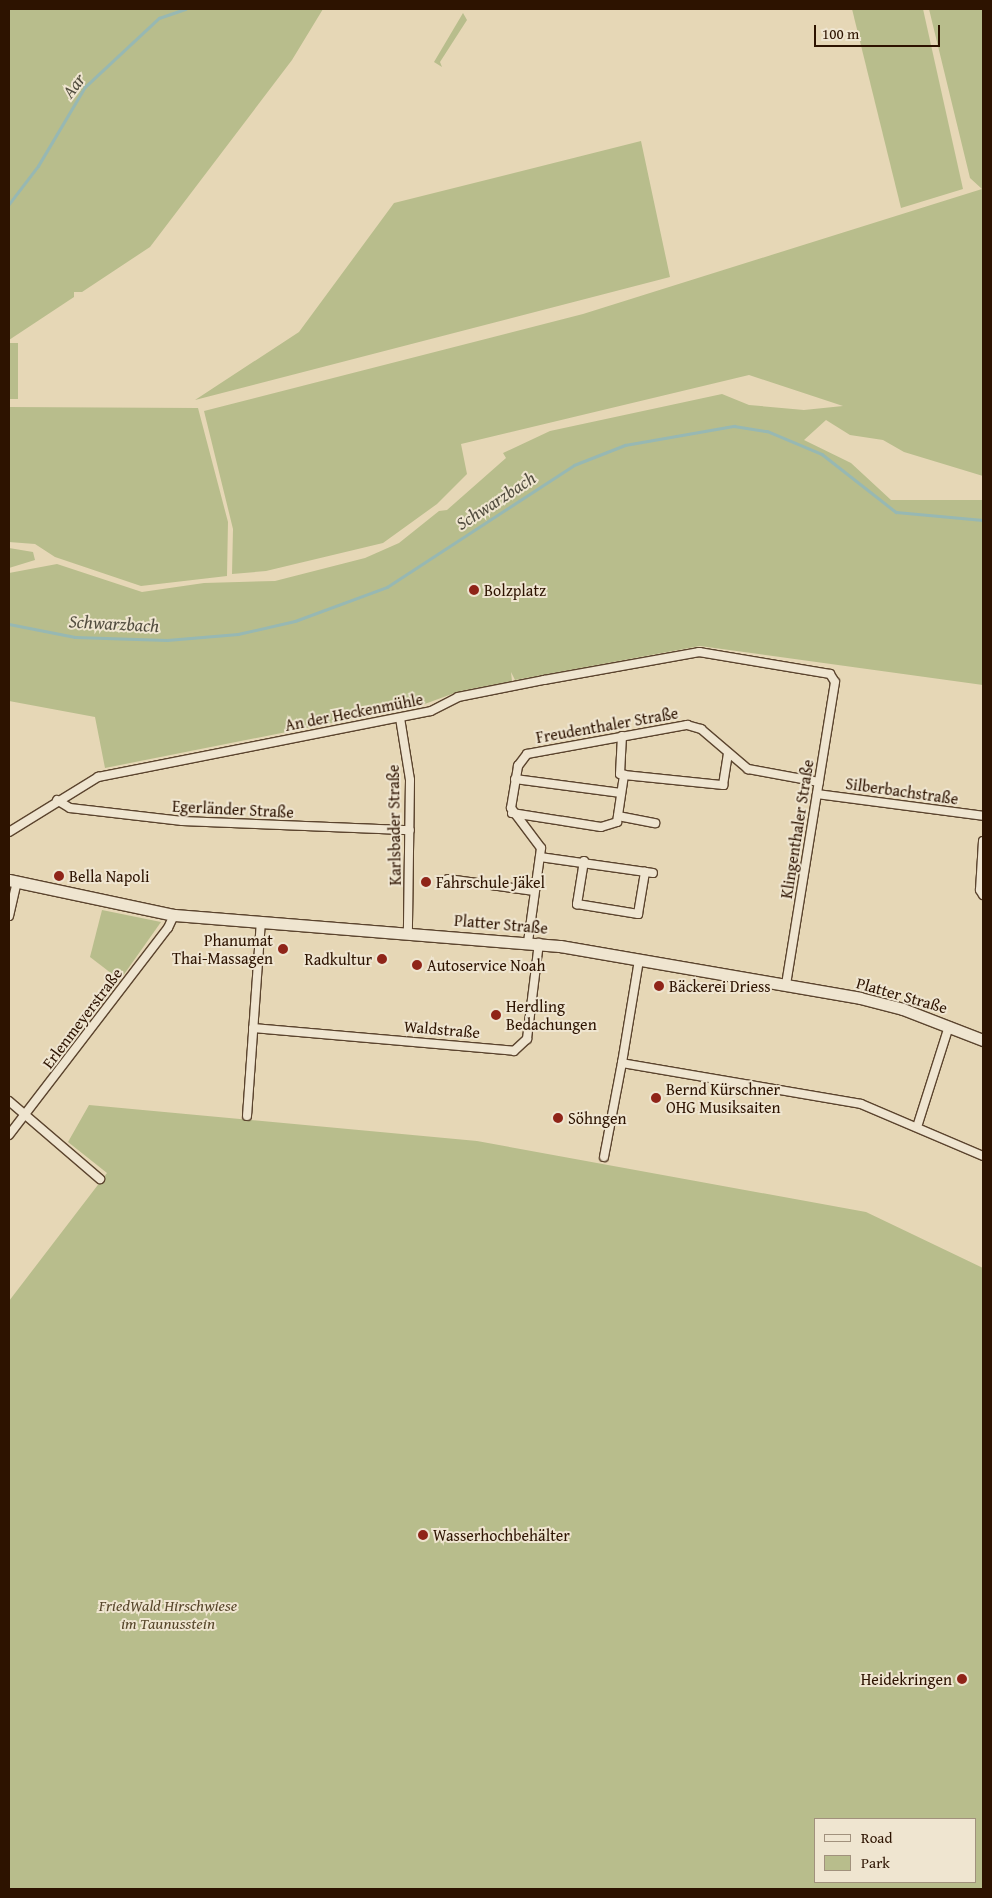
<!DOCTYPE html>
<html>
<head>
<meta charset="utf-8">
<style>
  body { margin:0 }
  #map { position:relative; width:992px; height:1898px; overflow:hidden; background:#e6d7b6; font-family:"Gentium Book Plus",serif }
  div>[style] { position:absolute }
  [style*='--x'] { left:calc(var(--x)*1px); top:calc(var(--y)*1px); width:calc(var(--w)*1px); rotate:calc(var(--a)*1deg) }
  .green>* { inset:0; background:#b8bd8c; transform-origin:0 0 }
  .stream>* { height:2.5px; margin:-1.25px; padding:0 1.25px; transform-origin:1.25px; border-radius:1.25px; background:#97b8b3 }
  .roads { filter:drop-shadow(1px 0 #5b442e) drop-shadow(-1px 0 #5b442e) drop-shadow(0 1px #5b442e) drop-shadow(0 -1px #5b442e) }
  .street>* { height:8px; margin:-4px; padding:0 4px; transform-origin:4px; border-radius:4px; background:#efe5d0 }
  .secondary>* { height:11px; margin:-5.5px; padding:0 5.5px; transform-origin:5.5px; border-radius:5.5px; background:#efe5d0 }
  .dots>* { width:14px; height:14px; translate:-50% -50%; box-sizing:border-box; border:2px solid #efe5d0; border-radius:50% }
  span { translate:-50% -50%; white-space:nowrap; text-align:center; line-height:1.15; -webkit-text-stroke:4px #efe5d0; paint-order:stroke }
  .poi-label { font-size:16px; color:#2d1300 }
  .left { translate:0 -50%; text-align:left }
  .right { translate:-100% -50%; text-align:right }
  .street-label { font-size:16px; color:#2d1300 }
  .park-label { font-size:16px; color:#57462a; font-style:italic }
  .water-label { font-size:18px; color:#524d3f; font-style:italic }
  .frame { position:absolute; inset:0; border:10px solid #2d1300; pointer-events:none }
  .legend { position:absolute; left:814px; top:1818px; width:162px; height:65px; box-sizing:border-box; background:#efe5d0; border:1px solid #a1917d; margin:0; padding:6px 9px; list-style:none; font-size:15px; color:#2d1300 }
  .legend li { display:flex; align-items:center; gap:10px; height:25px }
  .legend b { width:25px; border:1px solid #a1917d }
  .scale { position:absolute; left:814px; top:25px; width:126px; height:22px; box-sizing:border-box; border:2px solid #2d1300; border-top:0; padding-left:6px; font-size:15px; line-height:18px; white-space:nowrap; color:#2d1300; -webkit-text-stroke:4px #efe5d0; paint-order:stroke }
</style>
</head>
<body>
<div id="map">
  <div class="green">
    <div style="clip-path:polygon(9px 9px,323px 9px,292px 60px,150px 247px,82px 292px,74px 292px,74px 297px,9px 340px)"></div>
    <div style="clip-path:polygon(852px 9px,923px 9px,963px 189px,901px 208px)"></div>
    <div style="clip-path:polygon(929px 9px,983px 9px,983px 476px,904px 452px,883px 440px,850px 435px,826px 420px,804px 440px,851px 463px,891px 500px,983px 500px,983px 685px,700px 646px,515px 680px,511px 672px,512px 681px,460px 691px,422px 705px,105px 768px,95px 717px,9px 701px,9px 573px,57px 564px,142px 592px,204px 583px,275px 581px,365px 558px,399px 543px,439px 511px,447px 510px,506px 458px,503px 453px,550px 431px,722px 394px,749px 405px,804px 410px,843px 406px,749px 375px,461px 444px,467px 474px,437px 504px,383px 543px,266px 571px,232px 574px,233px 529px,204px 411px,583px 314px,982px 189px,970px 178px)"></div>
    <div style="clip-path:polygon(463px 13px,467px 20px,440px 62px,442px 67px,434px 62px)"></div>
    <div style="clip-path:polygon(641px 141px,670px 277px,195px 400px,299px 332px,394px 203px)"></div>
    <div style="left:18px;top:343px;width:56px;height:11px;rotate:90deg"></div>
    <div style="clip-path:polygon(9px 407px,198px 408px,228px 522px,227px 576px,141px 586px,55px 557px,35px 544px,9px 542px)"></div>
    <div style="clip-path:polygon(9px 548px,33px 552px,35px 560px,9px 568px)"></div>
    <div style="clip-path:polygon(102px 910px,161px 922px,120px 980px,90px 957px)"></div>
    <div style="clip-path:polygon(evenodd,89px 1105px,477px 1141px,866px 1212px,983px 1268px,983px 1889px,9px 1889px,9px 1301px,107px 1173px,68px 1142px,89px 1105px,816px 1819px,976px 1819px,976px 1882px,816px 1882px,816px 1819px)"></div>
  </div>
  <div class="stream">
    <div style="--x:9;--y:204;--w:48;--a:-52.7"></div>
    <div style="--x:38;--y:166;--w:92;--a:-59.3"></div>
    <div style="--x:85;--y:87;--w:101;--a:-43"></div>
    <div style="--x:159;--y:18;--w:28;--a:-19"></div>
    <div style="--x:9;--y:624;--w:67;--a:11.1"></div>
    <div style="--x:75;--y:637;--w:92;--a:1.9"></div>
    <div style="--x:167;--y:640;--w:71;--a:-4.8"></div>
    <div style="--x:238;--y:634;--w:58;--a:-12.8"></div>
    <div style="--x:295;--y:621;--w:98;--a:-20.3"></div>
    <div style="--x:387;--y:587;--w:223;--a:-33.1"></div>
    <div style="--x:574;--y:465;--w:55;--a:-21.4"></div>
    <div style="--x:625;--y:445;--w:111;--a:-9.9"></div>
    <div style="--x:734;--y:426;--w:33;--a:9"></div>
    <div style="--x:767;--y:431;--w:60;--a:22.7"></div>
    <div style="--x:822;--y:454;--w:94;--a:38.1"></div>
    <div style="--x:896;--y:512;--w:87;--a:5.3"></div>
  </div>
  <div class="roads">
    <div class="street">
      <div style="--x:400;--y:718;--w:63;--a:80.8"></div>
      <div style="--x:410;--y:780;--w:152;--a:90.8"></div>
      <div style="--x:624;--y:775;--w:100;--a:5.8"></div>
      <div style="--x:723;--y:785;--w:32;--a:-81"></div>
      <div style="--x:515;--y:779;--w:107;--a:7.5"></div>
      <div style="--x:817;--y:794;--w:167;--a:7.5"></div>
      <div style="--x:57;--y:800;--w:15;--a:32"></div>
      <div style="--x:70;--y:808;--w:113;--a:6.6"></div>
      <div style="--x:182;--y:821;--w:228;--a:2.3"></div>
      <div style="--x:512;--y:813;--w:90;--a:8.9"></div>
      <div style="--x:601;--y:827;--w:17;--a:-17"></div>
      <div style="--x:617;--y:822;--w:48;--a:-81.5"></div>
      <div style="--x:624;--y:775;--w:4;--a:-166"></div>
      <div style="--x:620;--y:774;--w:38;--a:-87"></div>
      <div style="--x:618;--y:816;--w:38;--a:11"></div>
      <div style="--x:9;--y:832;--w:105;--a:-31.7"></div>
      <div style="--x:98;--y:777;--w:339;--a:-11.2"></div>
      <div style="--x:431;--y:711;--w:30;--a:-27"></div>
      <div style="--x:458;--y:697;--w:88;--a:-11.2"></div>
      <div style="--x:544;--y:680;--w:158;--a:-10.2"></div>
      <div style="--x:699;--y:652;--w:133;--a:9.5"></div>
      <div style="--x:830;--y:674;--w:9;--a:58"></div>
      <div style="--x:835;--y:682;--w:307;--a:99.2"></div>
      <div style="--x:983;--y:841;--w:49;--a:93.5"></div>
      <div style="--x:980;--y:890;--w:6;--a:59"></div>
      <div style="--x:540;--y:857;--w:114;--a:8.1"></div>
      <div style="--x:584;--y:861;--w:44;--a:99.2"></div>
      <div style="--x:577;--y:904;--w:62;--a:9.3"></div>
      <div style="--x:638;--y:914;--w:43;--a:-80.5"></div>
      <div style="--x:448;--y:879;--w:87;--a:7.9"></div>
      <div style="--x:9;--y:916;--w:35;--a:-77"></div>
      <div style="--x:528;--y:942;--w:95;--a:-82.1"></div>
      <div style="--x:541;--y:848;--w:50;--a:-126.9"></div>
      <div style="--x:511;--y:808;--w:43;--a:-80.5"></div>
      <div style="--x:518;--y:766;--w:15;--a:-53"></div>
      <div style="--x:527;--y:754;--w:163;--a:-10.3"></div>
      <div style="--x:687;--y:725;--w:15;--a:16"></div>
      <div style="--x:701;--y:729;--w:62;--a:40.4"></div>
      <div style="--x:748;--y:769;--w:72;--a:10.4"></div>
      <div style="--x:639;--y:960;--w:104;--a:99.4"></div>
      <div style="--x:622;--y:1063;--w:242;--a:9.7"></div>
      <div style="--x:861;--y:1104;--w:133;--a:23.1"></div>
      <div style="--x:253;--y:1028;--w:262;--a:5"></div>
      <div style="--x:514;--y:1051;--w:18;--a:-43"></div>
      <div style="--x:527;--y:1039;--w:97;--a:-82.9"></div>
      <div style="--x:9;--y:1101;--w:120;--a:40.6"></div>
      <div style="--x:247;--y:1116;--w:195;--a:-85.9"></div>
      <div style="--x:917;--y:1127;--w:106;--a:-72.4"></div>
      <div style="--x:9;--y:1135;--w:261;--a:-52.5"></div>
      <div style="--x:168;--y:928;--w:14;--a:-65"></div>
      <div style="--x:604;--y:1157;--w:96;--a:-79.2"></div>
    </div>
    <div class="secondary">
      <div style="--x:9;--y:880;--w:169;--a:12"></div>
      <div style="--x:174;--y:915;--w:387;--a:4.6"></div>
      <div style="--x:560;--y:946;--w:304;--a:9.8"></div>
      <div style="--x:860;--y:998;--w:44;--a:14.3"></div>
      <div style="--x:903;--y:1009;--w:86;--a:21.2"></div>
    </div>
  </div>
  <div class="dots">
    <div style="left:474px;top:590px;background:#8f2418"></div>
    <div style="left:59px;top:876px;background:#8f2418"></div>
    <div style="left:426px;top:882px;background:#8f2418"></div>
    <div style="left:283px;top:949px;background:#8f2418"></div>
    <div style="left:382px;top:959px;background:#8f2418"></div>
    <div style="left:417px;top:965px;background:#8f2418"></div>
    <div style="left:659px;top:986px;background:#8f2418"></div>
    <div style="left:496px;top:1015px;background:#8f2418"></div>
    <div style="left:656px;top:1098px;background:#8f2418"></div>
    <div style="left:558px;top:1118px;background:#8f2418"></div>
    <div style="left:423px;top:1535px;background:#8f2418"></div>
    <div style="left:962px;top:1679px;background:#8f2418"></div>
  </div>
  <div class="poi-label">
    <span class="left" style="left:484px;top:590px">Bolzplatz</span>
    <span class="left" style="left:69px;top:876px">Bella Napoli</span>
    <span class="left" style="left:436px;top:882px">Fahrschule Jäkel</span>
    <span class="right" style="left:273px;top:949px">Phanumat<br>Thai-Massagen</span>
    <span class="right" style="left:372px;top:959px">Radkultur</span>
    <span class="left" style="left:427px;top:965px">Autoservice Noah</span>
    <span class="left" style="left:669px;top:986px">Bäckerei Driess</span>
    <span class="left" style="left:506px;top:1015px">Herdling<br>Bedachungen</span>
    <span class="left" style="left:666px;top:1098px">Bernd Kürschner<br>OHG Musiksaiten</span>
    <span class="left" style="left:568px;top:1118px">Söhngen</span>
    <span class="left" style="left:433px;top:1535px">Wasserhochbehälter</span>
    <span class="right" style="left:952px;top:1679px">Heidekringen</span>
  </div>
  <div class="street-label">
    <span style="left:354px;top:712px;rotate:-11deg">An der Heckenmühle</span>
    <span style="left:607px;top:725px;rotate:-10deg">Freudenthaler Straße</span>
    <span style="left:902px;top:791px;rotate:8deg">Silberbachstraße</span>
    <span style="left:233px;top:809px;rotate:3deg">Egerländer Straße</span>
    <span style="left:394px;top:825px;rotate:-91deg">Karlsbader Straße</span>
    <span style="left:797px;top:829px;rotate:-81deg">Klingenthaler Straße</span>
    <span style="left:501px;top:924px;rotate:5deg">Platter Straße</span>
    <span style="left:902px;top:995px;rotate:16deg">Platter Straße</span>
    <span style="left:82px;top:1018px;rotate:-53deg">Erlenmeyerstraße</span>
    <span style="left:442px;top:1029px;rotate:5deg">Waldstraße</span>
  </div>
  <div class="park-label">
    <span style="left:168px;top:1614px">FriedWald Hirschwiese<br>im Taunusstein</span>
  </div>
  <div class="water-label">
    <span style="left:74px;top:86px;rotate:-53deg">Aar</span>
    <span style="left:496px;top:501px;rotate:-33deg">Schwarzbach</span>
    <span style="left:114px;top:624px;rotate:3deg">Schwarzbach</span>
  </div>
  <div class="frame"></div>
  <ul class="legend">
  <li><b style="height:6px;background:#efe5d0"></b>Road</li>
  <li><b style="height:14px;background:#b8bd8c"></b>Park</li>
  </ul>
  <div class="scale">100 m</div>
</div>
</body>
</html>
